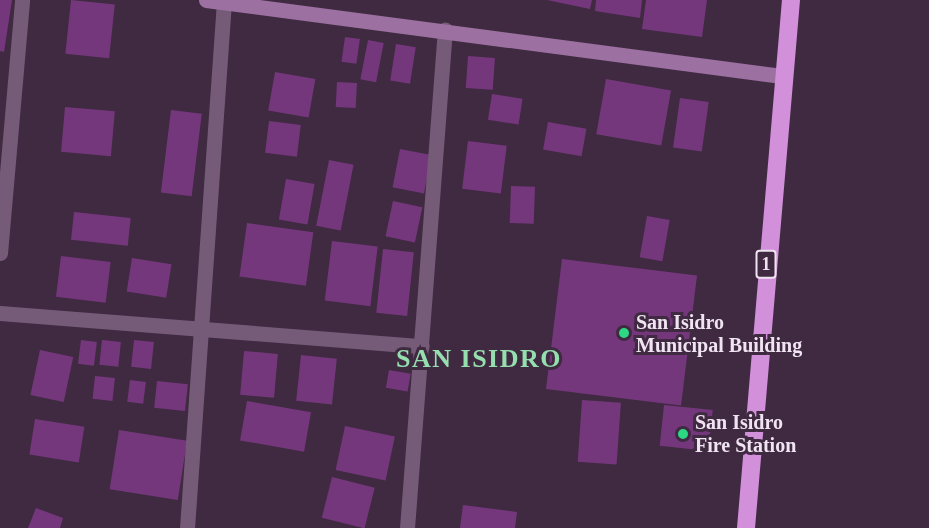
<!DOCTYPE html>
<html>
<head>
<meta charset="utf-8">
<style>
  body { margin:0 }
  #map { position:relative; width:929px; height:528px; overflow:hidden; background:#3f2a41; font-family:"Times New Roman",serif }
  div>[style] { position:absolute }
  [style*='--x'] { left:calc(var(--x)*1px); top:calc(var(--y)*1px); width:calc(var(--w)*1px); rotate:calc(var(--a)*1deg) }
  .building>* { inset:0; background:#75377c; transform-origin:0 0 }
  .street>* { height:15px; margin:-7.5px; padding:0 7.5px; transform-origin:7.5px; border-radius:7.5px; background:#765b79 }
  .secondary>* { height:15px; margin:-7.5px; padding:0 7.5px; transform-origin:7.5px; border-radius:7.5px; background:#9c70a0 }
  .highway>* { height:18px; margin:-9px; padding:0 9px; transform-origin:9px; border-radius:9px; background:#d28fda }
  .dots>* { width:16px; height:16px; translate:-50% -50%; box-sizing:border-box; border:3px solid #3f2a41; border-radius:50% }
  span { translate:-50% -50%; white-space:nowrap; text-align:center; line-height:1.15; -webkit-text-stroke:6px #3f2a41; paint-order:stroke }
  .shield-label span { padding:2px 4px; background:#3f2a41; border:2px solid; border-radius:4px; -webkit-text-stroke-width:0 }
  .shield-label { font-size:18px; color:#f1e4f2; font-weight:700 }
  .poi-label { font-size:20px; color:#f1e4f2; font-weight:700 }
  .left { translate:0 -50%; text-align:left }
  .district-label { font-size:26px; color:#95dfaf; font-weight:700; letter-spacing:1.5px }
</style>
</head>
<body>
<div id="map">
  <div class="building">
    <div style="clip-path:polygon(0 0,12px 0,4px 52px,0 51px)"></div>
    <div style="left:71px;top:0;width:44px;height:54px;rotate:6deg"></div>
    <div style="clip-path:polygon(547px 0,592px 0,590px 9px)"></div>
    <div style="clip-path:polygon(596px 0,642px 0,640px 18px,595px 11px)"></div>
    <div style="clip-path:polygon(646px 0,707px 0,702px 37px,642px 29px)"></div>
    <div style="left:345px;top:37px;width:15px;height:25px;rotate:8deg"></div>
    <div style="left:368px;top:40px;width:16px;height:40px;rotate:11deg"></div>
    <div style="left:396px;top:44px;width:20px;height:37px;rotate:9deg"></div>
    <div style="left:468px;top:56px;width:27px;height:32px;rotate:4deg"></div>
    <div style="left:275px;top:72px;width:41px;height:39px;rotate:10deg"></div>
    <div style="left:606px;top:79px;width:66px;height:56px;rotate:10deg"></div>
    <div style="left:337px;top:82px;width:20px;height:25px;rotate:3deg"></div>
    <div style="left:492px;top:94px;width:31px;height:26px;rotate:9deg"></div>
    <div style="left:680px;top:98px;width:29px;height:50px;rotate:8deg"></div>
    <div style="left:65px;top:107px;width:50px;height:45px;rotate:5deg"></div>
    <div style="left:171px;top:110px;width:31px;height:83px;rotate:7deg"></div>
    <div style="left:269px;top:121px;width:32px;height:32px;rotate:7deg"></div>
    <div style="left:548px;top:122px;width:39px;height:28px;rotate:10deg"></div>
    <div style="left:468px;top:141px;width:39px;height:48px;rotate:7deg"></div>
    <div style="left:400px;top:149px;width:32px;height:39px;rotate:11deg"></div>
    <div style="left:329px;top:160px;width:25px;height:67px;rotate:11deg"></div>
    <div style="left:286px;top:179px;width:29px;height:41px;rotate:10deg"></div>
    <div style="left:511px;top:186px;width:24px;height:37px;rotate:2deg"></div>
    <div style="left:393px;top:201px;width:30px;height:36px;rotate:12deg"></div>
    <div style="left:74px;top:212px;width:57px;height:28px;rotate:6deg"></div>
    <div style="left:647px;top:216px;width:23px;height:42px;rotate:10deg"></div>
    <div style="left:247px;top:223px;width:67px;height:54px;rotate:8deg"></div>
    <div style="left:332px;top:241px;width:46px;height:60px;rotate:7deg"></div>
    <div style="left:383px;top:249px;width:31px;height:64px;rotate:6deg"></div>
    <div style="left:61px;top:256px;width:50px;height:41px;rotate:7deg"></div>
    <div style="left:132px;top:258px;width:40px;height:34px;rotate:9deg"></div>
    <div style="left:562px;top:259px;width:136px;height:131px;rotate:7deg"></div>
    <div style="left:81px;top:340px;width:16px;height:24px;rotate:7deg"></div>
    <div style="left:102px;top:340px;width:19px;height:25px;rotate:6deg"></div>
    <div style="left:134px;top:340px;width:20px;height:27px;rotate:6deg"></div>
    <div style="left:40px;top:350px;width:34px;height:46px;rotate:12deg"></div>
    <div style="left:244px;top:351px;width:34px;height:44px;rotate:5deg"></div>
    <div style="left:301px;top:355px;width:36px;height:46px;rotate:6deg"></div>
    <div style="left:389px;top:370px;width:22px;height:18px;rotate:10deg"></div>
    <div style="left:95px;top:376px;width:20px;height:23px;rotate:6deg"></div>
    <div style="left:130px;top:380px;width:16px;height:22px;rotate:7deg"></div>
    <div style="left:157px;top:381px;width:31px;height:27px;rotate:6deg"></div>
    <div style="left:582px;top:400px;width:39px;height:62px;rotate:4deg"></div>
    <div style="left:247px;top:401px;width:65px;height:40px;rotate:10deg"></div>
    <div style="left:664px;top:405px;width:49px;height:41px;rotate:6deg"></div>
    <div style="left:35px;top:419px;width:50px;height:36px;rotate:9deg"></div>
    <div style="left:345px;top:426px;width:51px;height:45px;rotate:12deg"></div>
    <div style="left:119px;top:430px;width:69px;height:60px;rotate:9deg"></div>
    <div style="left:332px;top:477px;width:44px;height:42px;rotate:14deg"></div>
    <div style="clip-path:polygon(463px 505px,517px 512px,515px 528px,460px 528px)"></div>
    <div style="clip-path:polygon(36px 508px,63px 518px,60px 528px,28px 528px)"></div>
  </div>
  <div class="street">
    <div style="--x:0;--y:253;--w:254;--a:-85"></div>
    <div style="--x:0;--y:313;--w:423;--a:4.5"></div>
    <div style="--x:187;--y:528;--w:527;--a:-85.98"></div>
    <div style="--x:407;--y:528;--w:500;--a:-85.65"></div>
  </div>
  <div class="secondary">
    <div style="--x:206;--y:0;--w:581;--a:7.52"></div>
  </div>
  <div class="highway">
    <div style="--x:746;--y:528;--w:530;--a:-85.13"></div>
  </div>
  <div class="dots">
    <div style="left:624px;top:333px;background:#2dd884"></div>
    <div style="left:683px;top:434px;background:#2dd884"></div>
  </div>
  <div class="shield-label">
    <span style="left:766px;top:264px">1</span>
  </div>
  <div class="poi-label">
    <span class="left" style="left:636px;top:334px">San Isidro<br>Municipal Building</span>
    <span class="left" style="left:695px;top:434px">San Isidro<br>Fire Station</span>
  </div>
  <div class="district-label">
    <span style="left:479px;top:359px">SAN ISIDRO</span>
  </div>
</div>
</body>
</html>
